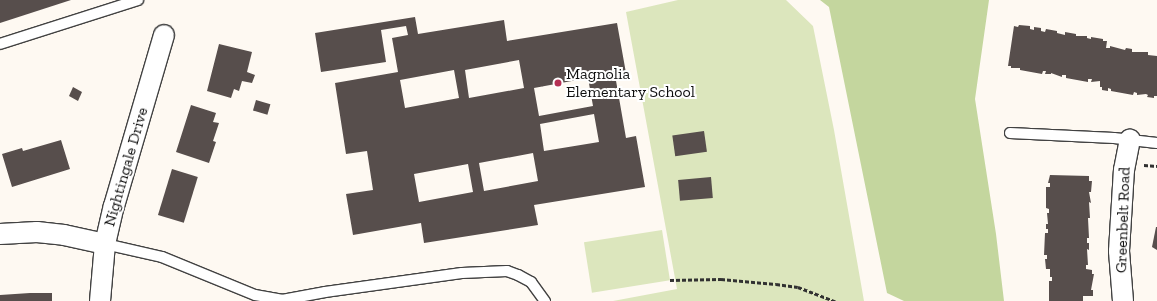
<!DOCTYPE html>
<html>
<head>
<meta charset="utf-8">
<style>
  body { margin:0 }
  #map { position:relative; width:1157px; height:301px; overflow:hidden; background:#fef9f2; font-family:"Zilla Slab",serif }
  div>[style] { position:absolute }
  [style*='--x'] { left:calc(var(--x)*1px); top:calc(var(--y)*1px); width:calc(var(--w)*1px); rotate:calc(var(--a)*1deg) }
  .green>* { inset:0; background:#dce6bd; transform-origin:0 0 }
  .forest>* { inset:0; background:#c4d69e }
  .building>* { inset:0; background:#574e4c; transform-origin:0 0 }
  .path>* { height:2.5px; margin-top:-1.25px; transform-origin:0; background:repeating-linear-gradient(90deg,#313131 0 4px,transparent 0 6px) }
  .roads { filter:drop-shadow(1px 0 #424242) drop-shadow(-1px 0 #424242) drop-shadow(0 1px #424242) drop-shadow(0 -1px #424242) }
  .service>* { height:10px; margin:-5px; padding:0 5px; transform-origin:5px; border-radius:5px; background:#fff }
  .minor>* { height:20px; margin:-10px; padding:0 10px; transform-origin:10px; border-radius:10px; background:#fff }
  .dots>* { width:11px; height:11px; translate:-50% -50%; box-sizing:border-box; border:2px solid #fff; border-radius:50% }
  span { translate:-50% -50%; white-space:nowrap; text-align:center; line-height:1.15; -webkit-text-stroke:4px #fff; paint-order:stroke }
  .poi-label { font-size:16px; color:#0f0f0f }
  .left { translate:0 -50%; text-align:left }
  .street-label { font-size:16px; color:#0f0f0f }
</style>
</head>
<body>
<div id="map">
  <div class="green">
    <div style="clip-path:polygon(678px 0,786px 0,813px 26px,834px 130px,864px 301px,613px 301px,677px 289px,626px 12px)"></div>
    <div style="left:662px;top:230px;width:51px;height:79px;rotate:81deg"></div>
  </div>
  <div class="forest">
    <div style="clip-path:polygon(820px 0,989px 0,975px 99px,996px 234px,1004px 301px,904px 301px,887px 293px,829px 7px)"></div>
  </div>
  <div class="building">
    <div style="clip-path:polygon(0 0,71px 0,0 23px)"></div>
    <div style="clip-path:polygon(evenodd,415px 17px,418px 34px,504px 20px,507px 41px,617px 23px,626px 73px,615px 75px,626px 138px,636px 136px,645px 187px,534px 205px,538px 225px,424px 243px,421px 223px,353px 235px,346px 194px,373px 190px,367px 151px,346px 154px,335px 83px,398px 72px,392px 38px,408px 35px,406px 26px,381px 30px,386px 62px,321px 72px,315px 33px,415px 17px,519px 60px,524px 88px,469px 98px,465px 70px,519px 60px,415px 17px,454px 70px,459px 98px,405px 108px,400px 80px,454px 70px,415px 17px,588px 78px,593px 106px,539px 116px,534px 88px,588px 78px,415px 17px,594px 114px,599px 142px,544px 151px,540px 124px,594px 114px,415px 17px,533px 153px,538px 181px,484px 191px,479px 163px,533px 153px,415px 17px,468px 164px,473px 192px,419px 202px,414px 174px,468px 164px)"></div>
    <div style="clip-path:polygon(1019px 25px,1030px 26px,1030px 29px,1034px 30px,1034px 27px,1041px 28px,1041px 31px,1045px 32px,1046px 29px,1057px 31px,1057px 33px,1065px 35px,1065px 32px,1076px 34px,1076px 36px,1087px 36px,1087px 38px,1091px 39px,1091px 37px,1103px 39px,1103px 41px,1107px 41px,1106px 48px,1110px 48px,1110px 46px,1125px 50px,1126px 48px,1132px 49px,1132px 52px,1148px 52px,1148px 55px,1157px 56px,1157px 96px,1154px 96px,1154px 98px,1147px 97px,1148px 95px,1146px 94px,1137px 95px,1137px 93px,1134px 92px,1133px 95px,1111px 91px,1111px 89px,1108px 88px,1108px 91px,1102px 90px,1102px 87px,1100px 87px,1100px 81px,1091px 82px,1092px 79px,1088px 79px,1088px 82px,1066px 78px,1066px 75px,1062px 75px,1062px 77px,1051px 73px,1051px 74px,1045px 74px,1046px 71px,1043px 71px,1042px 74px,1020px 70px,1020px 68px,1011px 68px,1011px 66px,1008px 66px,1014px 26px,1018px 27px)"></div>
    <div style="clip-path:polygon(219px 44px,252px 52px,247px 72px,255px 75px,252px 83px,242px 81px,239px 91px,234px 89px,231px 98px,207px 91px)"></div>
    <div style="clip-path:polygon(73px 87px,82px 92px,78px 101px,69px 96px)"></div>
    <div style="left:256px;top:100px;width:15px;height:11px;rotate:16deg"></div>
    <div style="clip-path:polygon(191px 105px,216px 113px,213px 122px,219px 123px,213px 141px,216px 142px,209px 163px,176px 152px)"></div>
    <div style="left:704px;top:131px;width:21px;height:32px;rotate:82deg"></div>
    <div style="clip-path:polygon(61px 140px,70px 169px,12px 187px,2px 154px,22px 148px,23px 151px)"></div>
    <div style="left:172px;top:169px;width:27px;height:48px;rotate:17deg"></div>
    <div style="clip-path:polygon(1050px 175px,1089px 176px,1089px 181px,1092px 181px,1091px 192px,1089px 192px,1091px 203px,1089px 202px,1090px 218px,1088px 218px,1089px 238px,1087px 238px,1087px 243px,1089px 243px,1089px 250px,1087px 249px,1088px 265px,1086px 265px,1086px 269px,1092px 270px,1092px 274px,1094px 274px,1091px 290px,1093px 290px,1093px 296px,1083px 296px,1083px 301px,1049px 301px,1049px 281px,1052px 281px,1052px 277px,1050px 277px,1050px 269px,1046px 269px,1045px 259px,1047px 259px,1047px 255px,1044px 255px,1045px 233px,1048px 233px,1048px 229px,1046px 229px,1046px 224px,1048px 224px,1047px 213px,1049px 213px,1049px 209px,1046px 208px,1046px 187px,1050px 187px,1050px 183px,1048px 183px)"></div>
    <div style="left:711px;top:177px;width:21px;height:33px;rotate:85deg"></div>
    <div style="clip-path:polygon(1156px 227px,1157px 227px,1157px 250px,1152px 247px)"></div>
    <div style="clip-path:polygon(30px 293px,52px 293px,52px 301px,0 301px,0 295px)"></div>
  </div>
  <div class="path">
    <div style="--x:1144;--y:165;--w:13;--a:4"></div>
    <div style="--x:670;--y:280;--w:51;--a:-1.1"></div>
    <div style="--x:721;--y:279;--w:55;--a:5.2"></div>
    <div style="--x:776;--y:284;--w:22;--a:8"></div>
    <div style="--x:798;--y:287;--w:40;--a:21"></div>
  </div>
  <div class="roads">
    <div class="service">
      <div style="--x:0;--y:44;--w:145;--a:-17.7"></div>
      <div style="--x:1010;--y:133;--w:104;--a:2.8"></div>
      <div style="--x:1114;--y:138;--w:43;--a:6.6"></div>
      <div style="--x:105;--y:244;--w:58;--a:12.8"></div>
      <div style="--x:162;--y:257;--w:100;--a:22.2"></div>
      <div style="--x:255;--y:295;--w:27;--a:10"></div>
      <div style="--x:282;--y:300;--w:44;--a:-10.5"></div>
      <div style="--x:325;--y:292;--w:138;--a:-7.9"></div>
      <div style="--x:462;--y:273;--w:45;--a:-2.5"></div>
      <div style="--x:507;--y:271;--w:12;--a:20"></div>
      <div style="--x:518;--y:275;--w:15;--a:28"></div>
      <div style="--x:531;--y:282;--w:24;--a:54"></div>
    </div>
    <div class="minor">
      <div style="--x:0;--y:234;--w:37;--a:-3"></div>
      <div style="--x:37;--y:232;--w:27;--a:6"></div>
      <div style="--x:64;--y:235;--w:42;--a:12.4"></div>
      <div style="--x:100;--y:301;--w:57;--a:-85"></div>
      <div style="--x:105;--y:244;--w:39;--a:-77"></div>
      <div style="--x:114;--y:206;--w:178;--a:-73.7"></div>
      <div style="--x:1123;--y:301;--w:50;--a:-94.6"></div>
      <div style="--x:1119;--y:251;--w:81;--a:-86.5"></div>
      <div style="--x:1124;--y:170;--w:31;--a:-79"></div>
    </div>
  </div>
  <div class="dots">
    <div style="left:558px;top:83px;background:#b53155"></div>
  </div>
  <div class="poi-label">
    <span class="left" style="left:566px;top:83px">Magnolia<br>Elementary School</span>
  </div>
  <div class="street-label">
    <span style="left:126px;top:167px;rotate:-74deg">Nightingale Drive</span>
    <span style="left:1123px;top:220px;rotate:-88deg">Greenbelt Road</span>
  </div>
</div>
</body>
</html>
